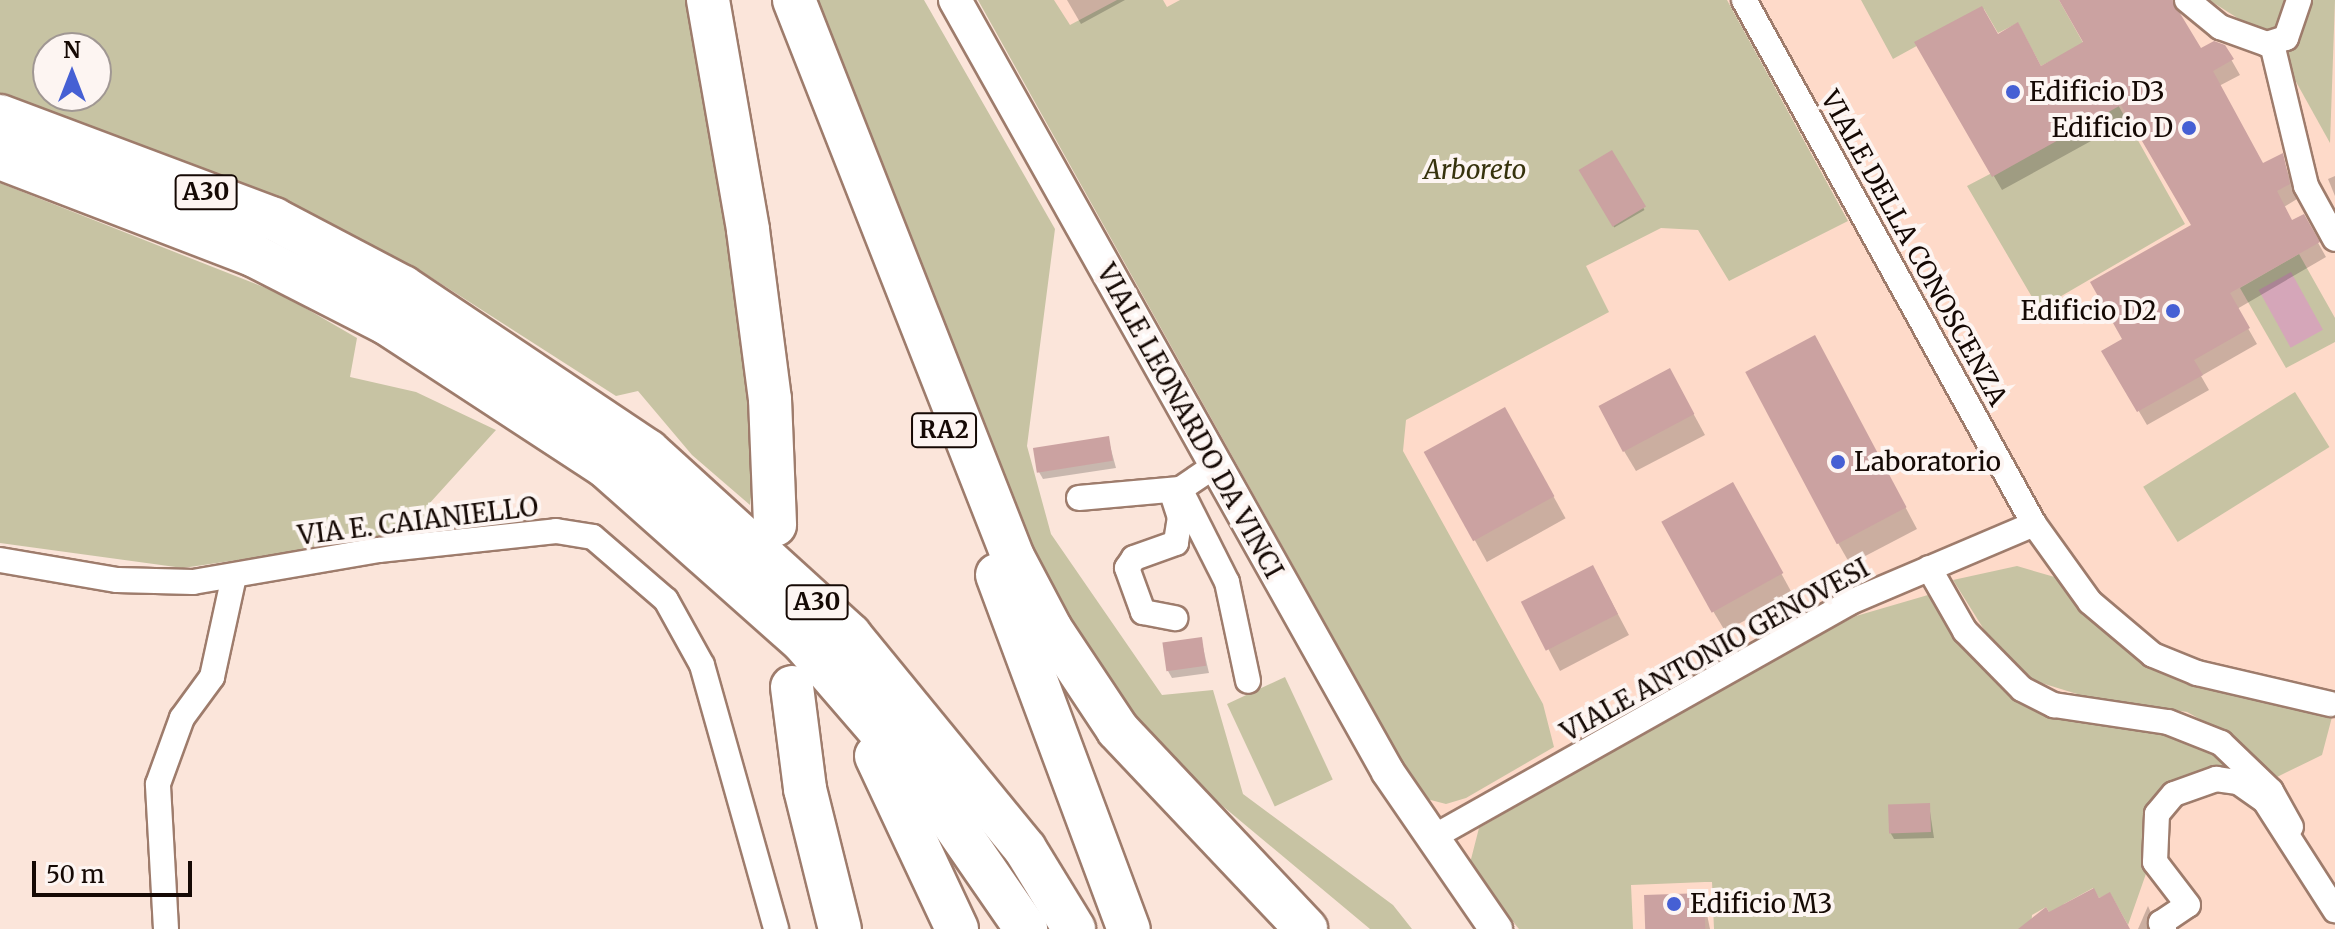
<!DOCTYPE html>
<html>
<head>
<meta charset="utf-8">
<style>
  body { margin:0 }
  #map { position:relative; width:2335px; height:929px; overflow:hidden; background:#fbe5da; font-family:Merriweather,serif }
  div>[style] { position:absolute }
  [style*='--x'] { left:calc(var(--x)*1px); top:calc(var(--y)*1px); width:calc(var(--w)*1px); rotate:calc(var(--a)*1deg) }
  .built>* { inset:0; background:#fedac9 }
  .green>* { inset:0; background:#c7c3a3; transform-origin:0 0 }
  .water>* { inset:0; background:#d5a6b9; transform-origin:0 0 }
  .shadow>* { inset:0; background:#0003; transform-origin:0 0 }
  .building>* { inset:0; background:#cba2a1; transform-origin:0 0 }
  .roads { filter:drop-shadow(2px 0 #9e7c6c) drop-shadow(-2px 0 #9e7c6c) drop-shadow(0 2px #9e7c6c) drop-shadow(0 -2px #9e7c6c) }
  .street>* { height:24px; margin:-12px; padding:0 12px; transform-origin:12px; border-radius:12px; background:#fff }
  .secondary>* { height:32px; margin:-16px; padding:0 16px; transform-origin:16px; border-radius:16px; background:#fff }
  .highway>* { height:42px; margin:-21px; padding:0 21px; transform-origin:21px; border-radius:21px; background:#fff }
  .dots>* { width:22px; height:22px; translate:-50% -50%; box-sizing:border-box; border:4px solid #fdf5f2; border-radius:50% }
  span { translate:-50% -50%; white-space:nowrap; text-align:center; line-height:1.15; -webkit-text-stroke:8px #fdf5f2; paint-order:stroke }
  .shield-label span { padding:2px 6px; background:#fdf5f2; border:2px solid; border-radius:6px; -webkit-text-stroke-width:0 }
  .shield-label { font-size:24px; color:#150904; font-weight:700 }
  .poi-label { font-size:26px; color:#150904 }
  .left { translate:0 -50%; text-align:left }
  .right { translate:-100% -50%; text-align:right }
  .park-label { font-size:26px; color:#36320d; font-style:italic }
  .street-label { font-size:26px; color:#150904 }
  .north { position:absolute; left:32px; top:32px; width:80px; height:80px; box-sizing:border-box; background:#fdf5f2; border:2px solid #a09793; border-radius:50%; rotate:0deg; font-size:22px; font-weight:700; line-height:32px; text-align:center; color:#150904 }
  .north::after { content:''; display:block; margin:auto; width:28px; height:36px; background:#4660d4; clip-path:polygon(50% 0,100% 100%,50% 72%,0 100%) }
  .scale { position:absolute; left:32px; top:861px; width:160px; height:36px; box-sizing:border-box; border:4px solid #150904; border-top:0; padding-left:10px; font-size:24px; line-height:28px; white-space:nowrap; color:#150904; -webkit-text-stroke:6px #fdf5f2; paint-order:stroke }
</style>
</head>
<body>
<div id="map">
  <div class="built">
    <div style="clip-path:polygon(978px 0,2335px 0,2335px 929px,1518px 929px,1423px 798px)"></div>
  </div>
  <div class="green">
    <div style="clip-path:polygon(evenodd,0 0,689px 0,740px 311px,756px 459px,750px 505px,692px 455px,638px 391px,616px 396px,418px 269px,251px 187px,0 93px,0 0,48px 48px,96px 48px,96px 96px,48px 96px,48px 48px)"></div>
    <div style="clip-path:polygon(802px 0,924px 0,1055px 229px,1027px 446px,1051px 534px,1162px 695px,1213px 690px,1243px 794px,1393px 905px,1412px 929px,1370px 929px,1207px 793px,1140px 727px,1093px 666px,1044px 577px)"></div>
    <div style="clip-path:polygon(978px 0,1054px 0,1070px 25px,1117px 0,1163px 0,1167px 7px,1180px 0,1727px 0,1848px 221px,1729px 281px,1698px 230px,1661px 228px,1586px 266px,1609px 312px,1406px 420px,1403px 451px,1543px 704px,1554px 747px,1466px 798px,1446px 804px,1423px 798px)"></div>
    <div style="clip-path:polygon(1861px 0,2059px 0,2185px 224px,2039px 309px,1967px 186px,2097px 118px,2062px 55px,2041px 66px,2018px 23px,1998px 33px,1984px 9px,1893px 59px)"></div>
    <div style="clip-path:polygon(2209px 0,2288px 0,2275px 33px,2258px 31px)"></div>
    <div style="clip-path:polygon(2304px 0,2335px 0,2330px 143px,2285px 62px)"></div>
    <div style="clip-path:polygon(0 183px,281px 294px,357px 338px,350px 377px,416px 392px,496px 430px,428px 505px,420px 533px,183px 568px,0 543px)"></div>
    <div style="clip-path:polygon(2299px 254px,2335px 318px,2335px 342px,2286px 368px,2240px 288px)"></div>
    <div style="left:2295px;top:392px;width:65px;height:179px;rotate:58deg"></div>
    <div style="clip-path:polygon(2017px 566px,2058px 578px,2127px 647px,2332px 717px,2322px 755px,2277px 777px,2236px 739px,2187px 712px,2090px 698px,2035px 681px,1993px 644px,1953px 580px)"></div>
    <div style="clip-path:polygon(1928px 595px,1976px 660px,2050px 715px,2146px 728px,2203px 745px,2232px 769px,2174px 794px,2128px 925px,2110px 893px,2099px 898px,2093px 888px,2064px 904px,2054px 920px,2046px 907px,2032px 915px,2031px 929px,1714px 929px,1712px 882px,1705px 882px,1631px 885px,1633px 929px,1519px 929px,1469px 867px,1479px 828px,1769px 661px,1856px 616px)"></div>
    <div style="left:1285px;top:677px;width:113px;height:64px;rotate:65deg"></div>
  </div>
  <div class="water">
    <div style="left:2291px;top:272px;width:66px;height:37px;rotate:61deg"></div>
  </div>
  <div class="shadow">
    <div style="clip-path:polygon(1067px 0,1125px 0,1081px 24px)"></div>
    <div style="clip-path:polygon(2062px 0,2190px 0,2179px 14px,2200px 51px,2224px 47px,2240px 75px,2219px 86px,2263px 166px,2282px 156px,2297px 199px,2284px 207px,2292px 223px,2303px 216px,2326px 257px,2237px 309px,2257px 344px,2201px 376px,2209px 390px,2147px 425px,2104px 352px,2125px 340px,2193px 225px,2131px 119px,2002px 190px,1917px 43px,1997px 37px,2041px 68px,2086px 43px)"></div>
    <div style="left:1611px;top:152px;width:67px;height:35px;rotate:60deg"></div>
    <div style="clip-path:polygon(2335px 176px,2335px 196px,2328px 179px)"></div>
    <div style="clip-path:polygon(1826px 358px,1917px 529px,1850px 564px,1838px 543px)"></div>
    <div style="clip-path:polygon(1681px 391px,1705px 435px,1636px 471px,1624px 451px)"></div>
    <div style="left:1505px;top:409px;width:125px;height:90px;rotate:61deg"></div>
    <div style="clip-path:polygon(1108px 438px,1116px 468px,1043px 479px,1039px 472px)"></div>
    <div style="clip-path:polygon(1744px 505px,1793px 595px,1725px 631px,1713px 611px)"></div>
    <div style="clip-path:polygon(1604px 588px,1629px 635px,1560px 671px,1524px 603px)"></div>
    <div style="clip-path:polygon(1201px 639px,1209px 673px,1172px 678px,1168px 671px)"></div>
    <div style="clip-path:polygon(1929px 805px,1934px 838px,1894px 839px,1890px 832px)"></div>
    <div style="clip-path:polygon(1703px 895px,1710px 929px,1646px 929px)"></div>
    <div style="clip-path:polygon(2148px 906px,2158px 929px,2138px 929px)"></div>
  </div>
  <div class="building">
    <div style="clip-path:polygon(2059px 0,2172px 0,2201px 48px,2214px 41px,2225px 45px,2234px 59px,2213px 71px,2263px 163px,2283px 153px,2290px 184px,2277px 191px,2292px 220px,2304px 214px,2320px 242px,2230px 293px,2250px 328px,2194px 360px,2203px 375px,2137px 412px,2101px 351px,2122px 339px,2090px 282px,2191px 225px,2121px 105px,1992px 177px,1914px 42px,1982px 6px,1998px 34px,2018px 22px,2041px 66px,2083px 42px)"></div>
    <div style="left:1612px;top:150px;width:66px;height:39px;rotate:59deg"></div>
    <div style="left:1815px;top:335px;width:195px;height:79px;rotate:62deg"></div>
    <div style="left:1670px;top:368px;width:52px;height:81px;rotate:62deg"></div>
    <div style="left:1505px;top:407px;width:102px;height:93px;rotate:61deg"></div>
    <div style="left:1109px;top:436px;width:25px;height:77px;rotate:81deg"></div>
    <div style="left:1733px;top:482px;width:104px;height:82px;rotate:61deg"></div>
    <div style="left:1593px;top:565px;width:55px;height:81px;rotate:63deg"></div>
    <div style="left:1202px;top:637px;width:29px;height:40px;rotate:82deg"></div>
    <div style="left:1930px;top:803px;width:29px;height:42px;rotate:88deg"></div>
    <div style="clip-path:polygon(2094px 888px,2099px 898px,2110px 892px,2130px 929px,2018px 929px,2046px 907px,2049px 912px)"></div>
    <div style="left:1704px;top:893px;width:36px;height:60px;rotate:88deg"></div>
  </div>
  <div class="roads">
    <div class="street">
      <div style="--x:1744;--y:0;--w:599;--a:61.04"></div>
      <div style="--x:2034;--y:524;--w:96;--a:54.3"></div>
      <div style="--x:2090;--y:602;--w:82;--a:40.1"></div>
      <div style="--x:2153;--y:655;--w:48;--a:22.2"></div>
      <div style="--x:2197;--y:673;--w:137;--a:13.1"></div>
      <div style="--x:2187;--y:0;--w:43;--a:39.3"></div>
      <div style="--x:2220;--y:27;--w:50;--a:19.9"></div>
      <div style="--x:2267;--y:44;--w:20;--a:-18"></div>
      <div style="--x:2286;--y:38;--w:40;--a:-71.1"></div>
      <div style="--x:2272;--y:44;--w:146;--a:76.5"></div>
      <div style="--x:2306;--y:186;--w:60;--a:61.3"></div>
      <div style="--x:1213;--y:467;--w:40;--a:146"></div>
      <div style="--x:1180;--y:489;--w:104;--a:63.2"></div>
      <div style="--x:1227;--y:582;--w:101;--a:78"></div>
      <div style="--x:1173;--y:496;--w:22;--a:72"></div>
      <div style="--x:1180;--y:517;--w:26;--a:99"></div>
      <div style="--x:1176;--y:543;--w:45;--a:160.3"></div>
      <div style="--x:1134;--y:558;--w:12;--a:125"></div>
      <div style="--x:1127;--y:568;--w:47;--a:70"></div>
      <div style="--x:1143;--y:612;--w:33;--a:11"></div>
      <div style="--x:1079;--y:498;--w:101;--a:-5.1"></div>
      <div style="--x:0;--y:560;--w:119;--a:9.7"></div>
      <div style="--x:117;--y:580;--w:76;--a:1.5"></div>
      <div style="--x:193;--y:582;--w:189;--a:-9.8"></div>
      <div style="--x:379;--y:550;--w:178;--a:-6.1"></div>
      <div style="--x:556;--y:531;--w:37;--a:9"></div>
      <div style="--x:593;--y:537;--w:96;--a:40.8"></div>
      <div style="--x:666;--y:600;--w:74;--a:61"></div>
      <div style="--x:702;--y:665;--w:274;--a:74.3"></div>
      <div style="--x:1929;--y:568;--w:73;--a:60.3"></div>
      <div style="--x:1965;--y:631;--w:81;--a:45.5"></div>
      <div style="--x:2022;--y:689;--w:36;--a:27"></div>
      <div style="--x:2054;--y:705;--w:115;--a:8.5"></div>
      <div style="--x:2168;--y:722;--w:57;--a:21.6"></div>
      <div style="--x:2221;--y:743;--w:69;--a:43.8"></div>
      <div style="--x:2271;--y:791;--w:41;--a:60.9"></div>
      <div style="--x:1430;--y:839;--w:480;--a:-29.4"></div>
      <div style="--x:1848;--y:603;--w:202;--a:-23"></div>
      <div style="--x:166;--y:929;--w:145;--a:-93.2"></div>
      <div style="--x:158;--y:784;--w:70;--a:-70"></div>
      <div style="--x:182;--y:718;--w:51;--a:-53.8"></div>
      <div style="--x:212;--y:677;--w:103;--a:-77.7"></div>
      <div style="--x:2164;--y:929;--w:7;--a:-117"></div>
      <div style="--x:2161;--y:923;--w:32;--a:-34"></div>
      <div style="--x:2188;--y:905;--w:54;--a:-127.5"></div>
      <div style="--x:2155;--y:862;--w:48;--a:-87.6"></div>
      <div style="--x:2157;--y:814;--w:26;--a:-50"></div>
      <div style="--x:2174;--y:794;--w:45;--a:-19.7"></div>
      <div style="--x:2216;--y:779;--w:22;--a:8"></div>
      <div style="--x:2238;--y:782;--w:33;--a:35"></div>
      <div style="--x:2265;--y:801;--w:130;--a:57.3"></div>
    </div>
    <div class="secondary">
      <div style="--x:955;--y:0;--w:885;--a:60.71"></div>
      <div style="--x:1388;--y:772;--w:191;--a:55.5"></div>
    </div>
    <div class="highway">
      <div style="--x:708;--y:0;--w:233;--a:80.1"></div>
      <div style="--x:748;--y:230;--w:170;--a:82.6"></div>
      <div style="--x:770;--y:399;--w:126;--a:87.7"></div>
      <div style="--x:794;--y:0;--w:599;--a:68.54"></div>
      <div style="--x:1013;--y:557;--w:81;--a:62.2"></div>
      <div style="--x:1051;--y:629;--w:121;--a:56.4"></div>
      <div style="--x:1118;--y:730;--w:274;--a:46.6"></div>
      <div style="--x:0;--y:116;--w:293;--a:20.6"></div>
      <div style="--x:274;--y:219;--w:146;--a:27.8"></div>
      <div style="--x:403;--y:287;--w:295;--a:33.8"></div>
      <div style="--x:648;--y:451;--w:273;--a:42.3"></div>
      <div style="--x:850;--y:635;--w:276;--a:50.7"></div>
      <div style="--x:1025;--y:849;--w:94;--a:58.5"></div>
      <div style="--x:0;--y:158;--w:273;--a:21"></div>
      <div style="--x:255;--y:256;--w:147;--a:27.1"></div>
      <div style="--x:386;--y:323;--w:263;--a:33.2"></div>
      <div style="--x:606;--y:467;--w:264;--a:41.6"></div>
      <div style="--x:803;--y:642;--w:191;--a:49.2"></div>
      <div style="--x:928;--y:787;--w:173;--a:55.4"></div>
      <div style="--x:997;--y:575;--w:378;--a:69.6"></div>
      <div style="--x:792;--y:687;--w:103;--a:82.7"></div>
      <div style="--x:805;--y:789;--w:144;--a:76"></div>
      <div style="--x:876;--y:756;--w:191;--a:64.9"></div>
    </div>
  </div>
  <div class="dots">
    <div style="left:2013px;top:92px;background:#4660d4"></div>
    <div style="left:2189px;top:128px;background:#4660d4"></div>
    <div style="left:2173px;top:311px;background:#4660d4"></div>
    <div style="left:1838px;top:462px;background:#4660d4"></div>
    <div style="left:1674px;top:904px;background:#4660d4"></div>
  </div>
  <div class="shield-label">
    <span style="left:206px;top:192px">A30</span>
    <span style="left:944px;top:430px">RA2</span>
    <span style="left:817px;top:602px">A30</span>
  </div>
  <div class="poi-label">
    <span class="left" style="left:2029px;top:92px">Edificio D3</span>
    <span class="right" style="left:2173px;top:128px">Edificio D</span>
    <span class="right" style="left:2157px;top:311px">Edificio D2</span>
    <span class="left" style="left:1854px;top:462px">Laboratorio</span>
    <span class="left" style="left:1690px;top:904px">Edificio M3</span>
  </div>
  <div class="park-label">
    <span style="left:1475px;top:170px">Arboreto</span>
  </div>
  <div class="street-label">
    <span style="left:1914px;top:248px;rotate:61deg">VIALE DELLA CONOSCENZA</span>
    <span style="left:1190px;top:421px;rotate:61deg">VIALE LEONARDO DA VINCI</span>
    <span style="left:418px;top:521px;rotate:-7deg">VIA E. CAIANIELLO</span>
    <span style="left:1715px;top:650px;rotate:-29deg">VIALE ANTONIO GENOVESI</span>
  </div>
  <div class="north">N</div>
  <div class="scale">50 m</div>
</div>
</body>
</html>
